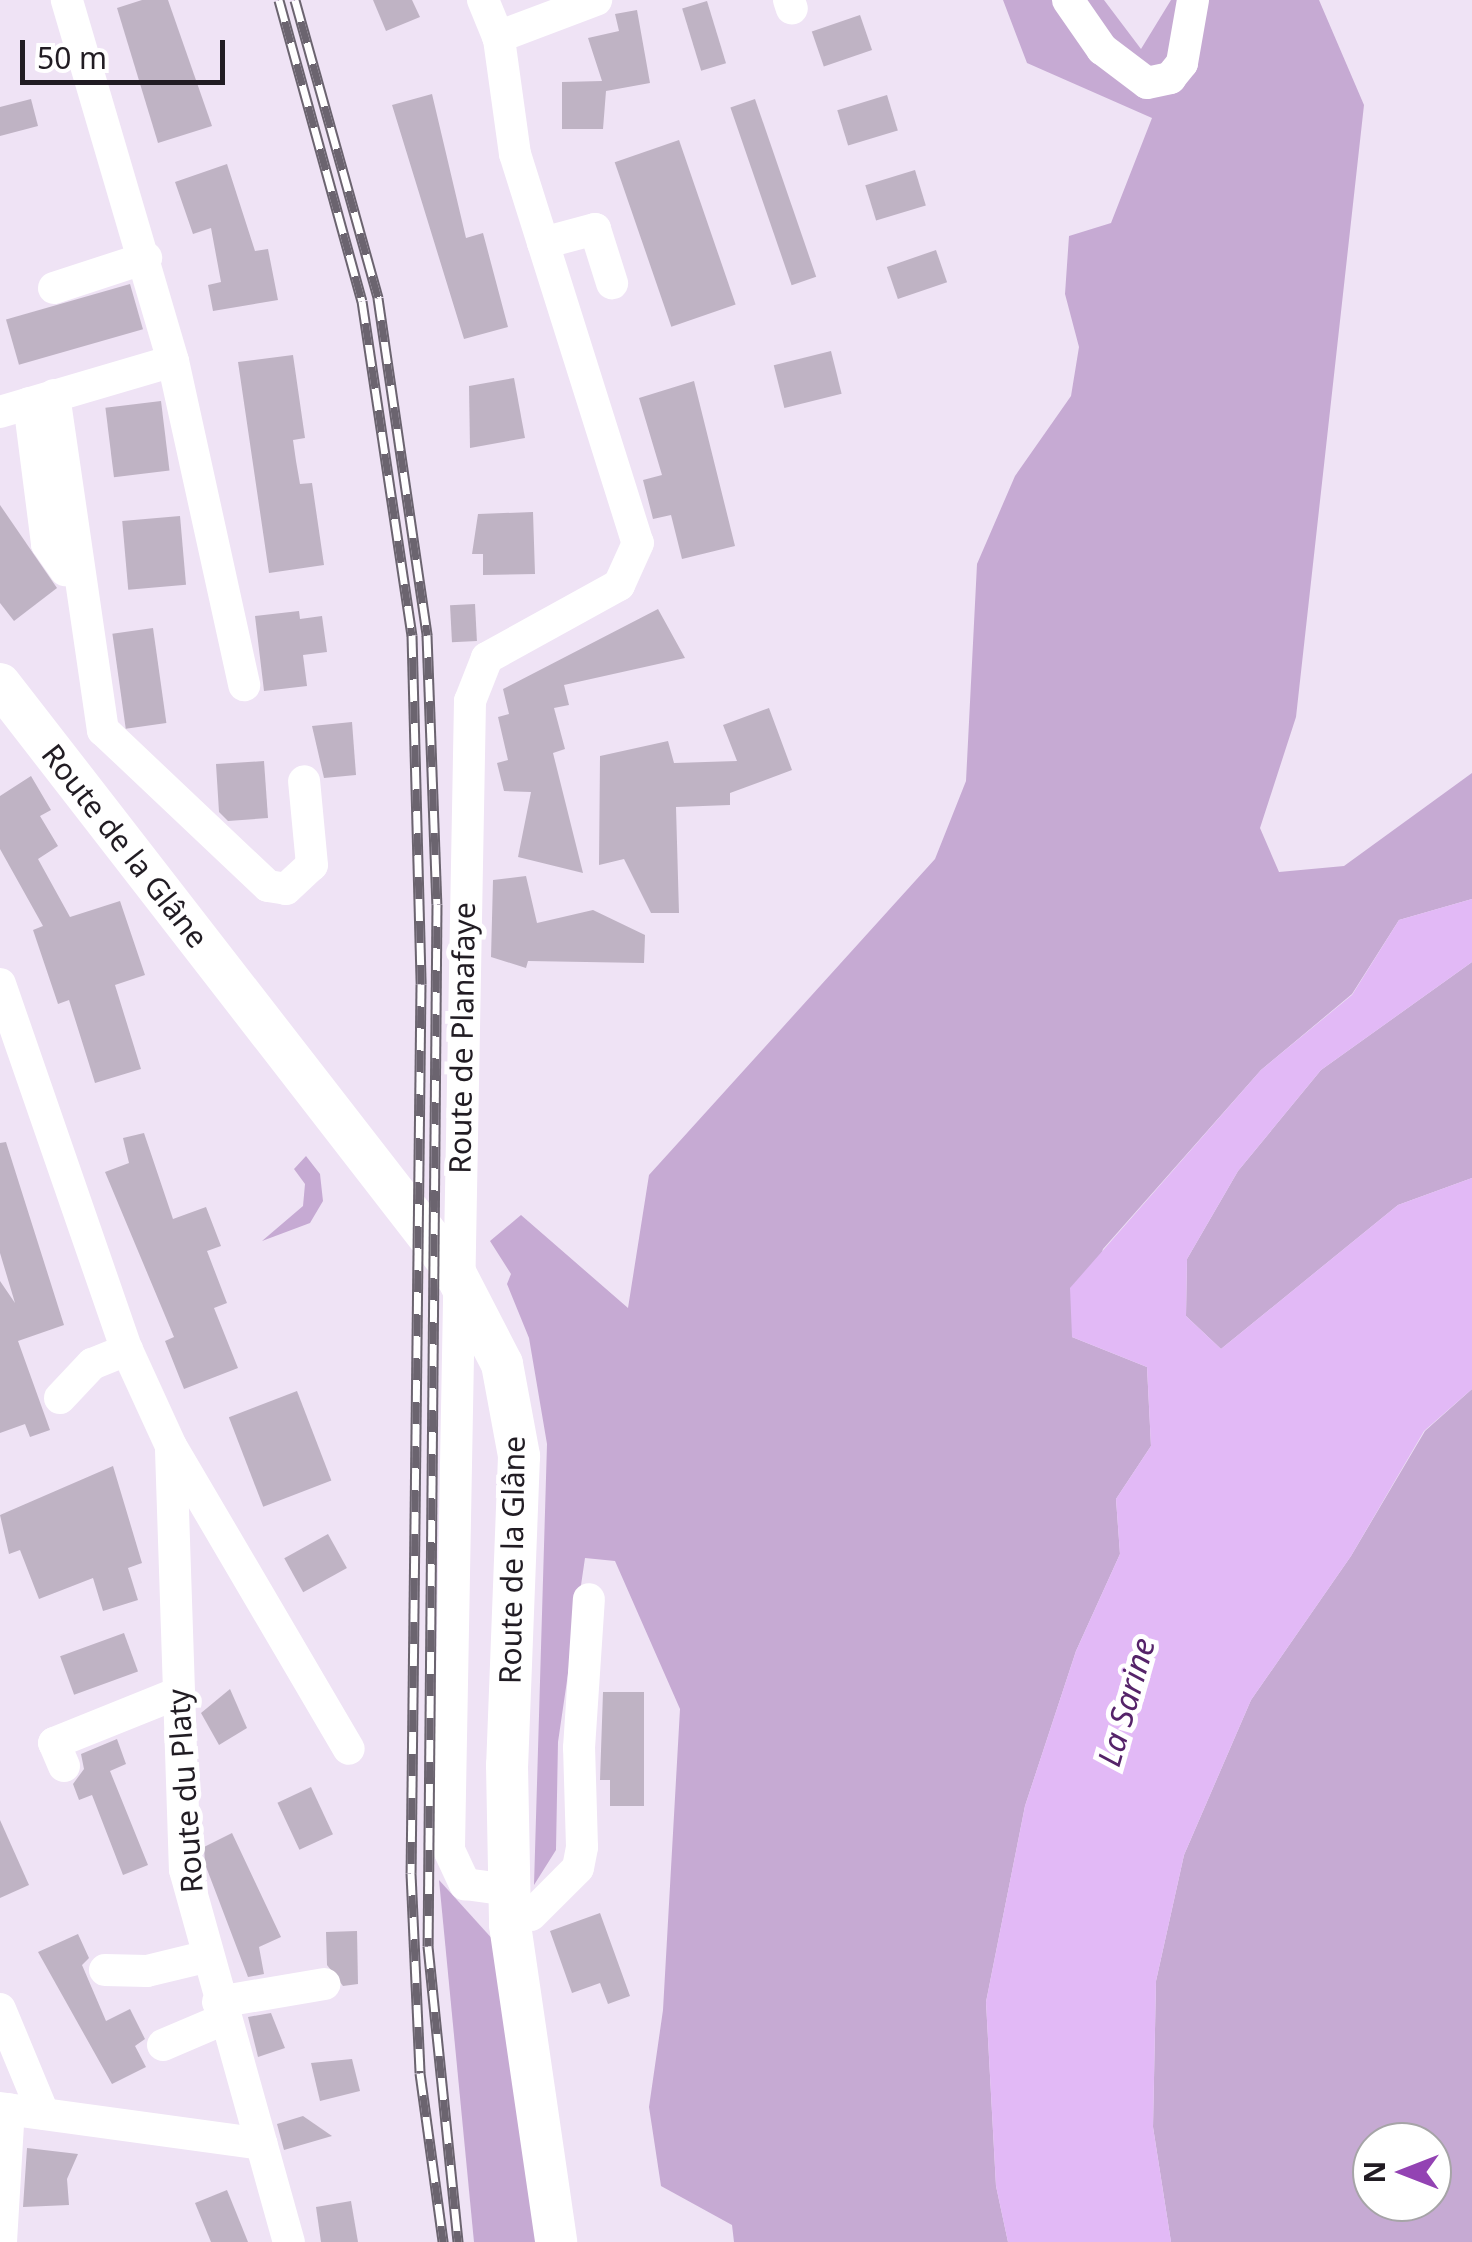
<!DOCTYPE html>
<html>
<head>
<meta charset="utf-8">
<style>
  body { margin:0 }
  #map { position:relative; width:1472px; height:2242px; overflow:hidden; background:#efe3f5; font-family:"Noto Sans",sans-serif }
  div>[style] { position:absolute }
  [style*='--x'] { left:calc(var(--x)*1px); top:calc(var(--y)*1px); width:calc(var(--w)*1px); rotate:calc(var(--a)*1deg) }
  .green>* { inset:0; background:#c6aad3 }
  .water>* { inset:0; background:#e2b9f6 }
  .building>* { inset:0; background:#bfb3c4; transform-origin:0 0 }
  .minor>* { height:32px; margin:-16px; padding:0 16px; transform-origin:16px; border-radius:16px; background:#fff }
  .major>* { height:42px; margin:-21px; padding:0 21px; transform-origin:21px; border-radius:21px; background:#fff }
  .rail>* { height:11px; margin-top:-5.5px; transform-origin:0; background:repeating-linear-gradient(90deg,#fff 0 22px,#6b646f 0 44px); box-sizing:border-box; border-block:2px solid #6b646f }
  span { translate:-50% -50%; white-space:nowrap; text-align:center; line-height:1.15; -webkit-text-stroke:10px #fff; paint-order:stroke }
  .street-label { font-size:30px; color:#211c23 }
  .water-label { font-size:32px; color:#552369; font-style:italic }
  .north { position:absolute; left:1352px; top:2122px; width:100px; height:100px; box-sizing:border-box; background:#fff; border:2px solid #a6a4a7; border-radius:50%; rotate:270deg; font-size:28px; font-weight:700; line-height:40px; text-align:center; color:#211c23 }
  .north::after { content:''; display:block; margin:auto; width:35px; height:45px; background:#9343b3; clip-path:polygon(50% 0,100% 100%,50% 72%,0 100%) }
  .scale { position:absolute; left:20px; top:40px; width:205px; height:45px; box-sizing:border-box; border:5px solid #211c23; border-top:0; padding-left:12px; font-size:30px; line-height:35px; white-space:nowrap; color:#211c23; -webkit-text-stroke:8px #fff; paint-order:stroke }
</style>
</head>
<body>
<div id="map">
  <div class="green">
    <div style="clip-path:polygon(1003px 0,1104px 0,1141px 49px,1171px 0,1319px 0,1364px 105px,1296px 717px,1260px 828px,1279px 872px,1344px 866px,1472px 773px,1472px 899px,1399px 920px,1352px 994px,1261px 1070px,1103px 1249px,1072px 1337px,1147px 1367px,1151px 1446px,1116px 1499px,1120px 1554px,1076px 1651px,1025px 1806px,986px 2002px,996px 2186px,1008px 2242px,734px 2242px,732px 2225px,661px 2186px,649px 2107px,663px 2010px,680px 1709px,615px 1561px,585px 1558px,558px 1742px,556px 1850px,534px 1885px,547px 1444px,529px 1338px,507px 1284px,511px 1274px,490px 1241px,521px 1215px,628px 1308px,649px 1175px,935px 859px,966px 781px,977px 564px,1015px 476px,1071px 396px,1079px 347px,1065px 294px,1069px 236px,1111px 223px,1152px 118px,1027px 63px)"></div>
    <div style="clip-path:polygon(1472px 962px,1472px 1178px,1398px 1205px,1221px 1349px,1186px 1316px,1187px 1259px,1238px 1171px,1321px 1070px)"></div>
    <div style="clip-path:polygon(306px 1156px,320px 1174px,323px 1201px,310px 1223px,262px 1241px,303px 1206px,305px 1184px,294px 1169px)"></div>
    <div style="clip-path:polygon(evenodd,1472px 1389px,1472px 2242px,1171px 2242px,1153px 2127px,1156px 1981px,1184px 1855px,1251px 1700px,1351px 1556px,1425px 1431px,1472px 1389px,1372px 2142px,1432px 2142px,1432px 2202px,1372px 2202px,1372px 2142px)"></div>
    <div style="clip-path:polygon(439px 1880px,496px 1943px,540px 2242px,474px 2242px)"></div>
  </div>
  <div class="water">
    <div style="clip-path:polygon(1472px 899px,1472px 962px,1321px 1070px,1238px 1171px,1187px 1259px,1186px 1316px,1221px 1349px,1398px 1205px,1472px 1178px,1472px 1389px,1424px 1431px,1351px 1556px,1251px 1700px,1184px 1855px,1156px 1981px,1153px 2127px,1171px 2242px,1008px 2242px,996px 2186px,986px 2002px,1025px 1806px,1076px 1651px,1120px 1554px,1116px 1499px,1151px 1446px,1147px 1367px,1072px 1337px,1070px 1288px,1261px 1070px,1352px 995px,1399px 920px)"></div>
  </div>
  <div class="building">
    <div style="clip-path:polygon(142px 0,168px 0,212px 126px,158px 143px,117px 8px)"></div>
    <div style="clip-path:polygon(373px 0,412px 0,420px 17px,386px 31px)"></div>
    <div style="left:707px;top:1px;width:65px;height:26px;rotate:73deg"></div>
    <div style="clip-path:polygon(637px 10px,650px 83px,606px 91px,603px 129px,562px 129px,562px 82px,602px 81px,588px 38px,619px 31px,615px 14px)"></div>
    <div style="left:860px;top:15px;width:37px;height:51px;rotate:71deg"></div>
    <div style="clip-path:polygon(432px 94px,466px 238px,483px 233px,508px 327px,464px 339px,392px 105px)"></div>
    <div style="left:887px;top:95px;width:37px;height:52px;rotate:73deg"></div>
    <div style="clip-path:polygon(31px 99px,38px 126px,0 136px,0 107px)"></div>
    <div style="left:755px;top:99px;width:188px;height:26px;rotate:71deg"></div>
    <div style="left:679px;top:140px;width:174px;height:68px;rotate:71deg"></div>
    <div style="clip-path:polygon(227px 164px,255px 251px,268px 249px,278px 300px,213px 311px,208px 285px,221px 282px,211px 228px,193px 234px,175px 182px)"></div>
    <div style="left:915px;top:170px;width:37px;height:52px;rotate:73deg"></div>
    <div style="left:936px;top:250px;width:34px;height:52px;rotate:71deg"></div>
    <div style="left:130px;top:284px;width:47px;height:129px;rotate:74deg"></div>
    <div style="left:831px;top:351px;width:44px;height:59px;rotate:76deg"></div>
    <div style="clip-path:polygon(293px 355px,305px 438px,293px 440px,296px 461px,300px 484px,312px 483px,324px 565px,269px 573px,238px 362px)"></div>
    <div style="clip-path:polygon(514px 378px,525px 438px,470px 448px,469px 386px)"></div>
    <div style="clip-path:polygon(694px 381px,735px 546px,682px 559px,671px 515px,653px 519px,643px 480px,662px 475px,639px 398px)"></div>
    <div style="left:161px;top:401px;width:70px;height:56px;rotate:83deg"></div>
    <div style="clip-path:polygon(0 505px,57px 588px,14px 621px,0 603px)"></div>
    <div style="clip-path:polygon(533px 512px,535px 574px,483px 575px,483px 554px,472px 554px,478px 514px)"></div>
    <div style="left:180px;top:516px;width:69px;height:58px;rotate:85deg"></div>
    <div style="left:475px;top:604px;width:37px;height:25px;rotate:87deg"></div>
    <div style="clip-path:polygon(658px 609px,685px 658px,564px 685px,569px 705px,554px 708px,565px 749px,553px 753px,583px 873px,518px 857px,531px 792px,504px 791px,497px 763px,508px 760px,498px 717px,509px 714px,503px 689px)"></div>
    <div style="clip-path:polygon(299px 611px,300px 619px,322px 616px,327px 652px,303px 655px,307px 686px,264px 691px,255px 616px)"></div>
    <div style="left:153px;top:628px;width:96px;height:41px;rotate:82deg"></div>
    <div style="clip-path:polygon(769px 708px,792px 770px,730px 793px,730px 805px,676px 807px,679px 913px,651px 913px,624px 859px,599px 865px,600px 756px,668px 741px,674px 763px,737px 761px,723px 725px)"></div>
    <div style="clip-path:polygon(352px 722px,356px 775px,324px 778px,312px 726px)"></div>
    <div style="clip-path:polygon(264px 761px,268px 818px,228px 821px,219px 812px,216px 764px)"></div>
    <div style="clip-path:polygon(31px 776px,51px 810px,40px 816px,58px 846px,38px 859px,70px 917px,120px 901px,145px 975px,115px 985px,141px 1069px,95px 1083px,69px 1000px,58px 1004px,33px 930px,43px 926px,0 849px,0 796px)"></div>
    <div style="clip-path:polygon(526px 876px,537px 923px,593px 910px,645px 935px,644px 963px,528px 961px,526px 968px,491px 957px,493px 880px)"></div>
    <div style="clip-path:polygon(144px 1133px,173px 1219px,206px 1207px,221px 1246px,207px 1251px,227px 1303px,214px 1308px,238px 1368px,184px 1389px,165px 1341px,174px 1337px,105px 1172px,129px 1163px,123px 1138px)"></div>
    <div style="clip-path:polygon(6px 1142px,64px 1325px,18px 1341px,50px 1430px,30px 1437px,25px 1424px,0 1433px,0 1281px,15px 1303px,0 1253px,0 1143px)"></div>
    <div style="left:297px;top:1391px;width:96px;height:73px;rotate:69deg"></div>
    <div style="clip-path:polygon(113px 1466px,142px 1563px,128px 1568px,138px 1600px,103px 1611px,93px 1578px,39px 1599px,20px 1550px,9px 1554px,0 1515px)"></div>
    <div style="left:328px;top:1534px;width:39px;height:50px;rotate:61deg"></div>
    <div style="left:124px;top:1633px;width:41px;height:68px;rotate:70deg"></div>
    <div style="clip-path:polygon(230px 1689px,247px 1728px,219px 1745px,201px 1713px)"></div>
    <div style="clip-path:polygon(603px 1692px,644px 1692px,644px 1806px,610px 1806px,610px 1780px,600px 1780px)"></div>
    <div style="clip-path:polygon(117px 1739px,126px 1764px,110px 1771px,148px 1865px,123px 1875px,92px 1795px,79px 1800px,73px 1784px,84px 1769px,81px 1754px)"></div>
    <div style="left:311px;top:1787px;width:52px;height:37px;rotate:65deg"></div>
    <div style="clip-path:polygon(0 1820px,29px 1885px,0 1898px)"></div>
    <div style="clip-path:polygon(232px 1833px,281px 1937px,259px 1947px,264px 1974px,248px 1977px,205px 1864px,204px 1847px)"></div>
    <div style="clip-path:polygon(600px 1913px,630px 1996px,608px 2004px,600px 1983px,572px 1993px,550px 1931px)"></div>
    <div style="clip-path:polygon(357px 1931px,358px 1984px,343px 1986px,327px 1965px,326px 1932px)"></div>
    <div style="clip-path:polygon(78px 1934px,89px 1958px,82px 1965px,106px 2021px,130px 2009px,145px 2039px,135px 2046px,146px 2067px,112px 2084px,38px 1952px)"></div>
    <div style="clip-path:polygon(271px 2013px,285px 2048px,258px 2057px,248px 2017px)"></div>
    <div style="clip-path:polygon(352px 2059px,360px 2091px,320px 2101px,311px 2063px)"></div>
    <div style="clip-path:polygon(303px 2116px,332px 2136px,284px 2150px,277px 2124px)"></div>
    <div style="clip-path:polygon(27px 2148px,78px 2154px,67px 2179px,69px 2205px,23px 2207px)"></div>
    <div style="clip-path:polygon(227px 2190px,248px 2242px,211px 2242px,195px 2203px)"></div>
    <div style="clip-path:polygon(351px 2201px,358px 2242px,321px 2242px,316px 2207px)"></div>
  </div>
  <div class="minor">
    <div style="--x:483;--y:0;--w:42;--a:67.7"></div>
    <div style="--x:499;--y:39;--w:116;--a:82.1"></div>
    <div style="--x:515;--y:154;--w:408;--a:72.5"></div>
    <div style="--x:638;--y:543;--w:46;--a:114.3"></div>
    <div style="--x:619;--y:585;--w:151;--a:151.1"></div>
    <div style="--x:487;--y:658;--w:46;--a:111.6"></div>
    <div style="--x:470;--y:701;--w:1149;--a:91.05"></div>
    <div style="--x:449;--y:1850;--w:38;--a:65"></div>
    <div style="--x:465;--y:1884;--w:44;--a:7.8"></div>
    <div style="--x:789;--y:0;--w:9;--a:72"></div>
    <div style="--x:1068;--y:0;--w:60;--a:55.2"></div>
    <div style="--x:1102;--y:49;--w:56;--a:37.1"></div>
    <div style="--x:1147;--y:83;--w:24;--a:-12"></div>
    <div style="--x:1170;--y:78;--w:19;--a:-51"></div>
    <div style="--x:1182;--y:63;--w:64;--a:-80.1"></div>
    <div style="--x:498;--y:37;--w:105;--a:-20.7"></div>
    <div style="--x:543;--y:243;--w:54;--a:-15.1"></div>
    <div style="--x:595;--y:229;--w:57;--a:72.5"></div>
    <div style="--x:54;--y:288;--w:97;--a:-18.1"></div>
    <div style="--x:173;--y:361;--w:332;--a:77.6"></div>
    <div style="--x:54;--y:395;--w:339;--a:81.7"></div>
    <div style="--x:103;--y:730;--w:227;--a:43.4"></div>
    <div style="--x:268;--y:886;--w:18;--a:9"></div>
    <div style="--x:286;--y:889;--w:35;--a:-43"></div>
    <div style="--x:312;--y:865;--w:84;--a:-95.4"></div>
    <div style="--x:29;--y:403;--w:142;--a:82.7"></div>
    <div style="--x:47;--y:544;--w:32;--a:55"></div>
    <div style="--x:0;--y:412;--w:180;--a:-16.4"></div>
    <div style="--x:173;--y:361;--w:376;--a:-106.4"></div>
    <div style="--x:0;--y:984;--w:387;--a:70.9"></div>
    <div style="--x:127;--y:1350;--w:106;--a:65.4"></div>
    <div style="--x:171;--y:1446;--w:351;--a:59.6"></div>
    <div style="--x:60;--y:1398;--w:47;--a:-46.7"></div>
    <div style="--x:92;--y:1364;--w:38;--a:-22"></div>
    <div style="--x:171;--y:1450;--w:420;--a:88.1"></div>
    <div style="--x:185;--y:1870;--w:386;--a:74.4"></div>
    <div style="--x:64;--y:1766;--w:25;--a:-113"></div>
    <div style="--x:54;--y:1743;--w:131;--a:-21.9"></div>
    <div style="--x:531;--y:1915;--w:66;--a:-45"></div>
    <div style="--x:578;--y:1868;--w:21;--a:-79"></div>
    <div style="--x:582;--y:1847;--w:99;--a:-91.7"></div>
    <div style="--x:579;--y:1748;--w:149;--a:-86.2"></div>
    <div style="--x:105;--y:1970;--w:42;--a:1.4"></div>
    <div style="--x:147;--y:1971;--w:60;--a:-13.6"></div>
    <div style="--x:218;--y:2002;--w:108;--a:-9.6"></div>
    <div style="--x:0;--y:2009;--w:113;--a:67.5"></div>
    <div style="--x:163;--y:2045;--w:66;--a:-23.1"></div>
    <div style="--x:0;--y:2108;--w:264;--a:7.8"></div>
    <div style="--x:1;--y:2242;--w:133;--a:-86.6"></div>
  </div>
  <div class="major">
    <div style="--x:0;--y:684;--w:738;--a:52.21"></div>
    <div style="--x:452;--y:1267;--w:109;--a:62.7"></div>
    <div style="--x:502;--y:1364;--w:94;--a:79.5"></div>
    <div style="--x:519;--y:1456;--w:309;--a:92.2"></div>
    <div style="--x:507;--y:1765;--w:160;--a:88.9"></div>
    <div style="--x:510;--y:1925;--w:320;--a:81.7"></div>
  </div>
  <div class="rail">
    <div style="--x:279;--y:0;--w:312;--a:74.6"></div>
    <div style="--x:362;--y:301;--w:338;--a:81.5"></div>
    <div style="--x:412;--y:635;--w:349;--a:88.5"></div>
    <div style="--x:421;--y:984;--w:889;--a:90.64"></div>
    <div style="--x:411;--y:1873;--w:200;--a:87.4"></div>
    <div style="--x:420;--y:2073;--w:171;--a:82.2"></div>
    <div style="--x:295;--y:0;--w:309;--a:74.4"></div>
    <div style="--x:378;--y:298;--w:341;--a:81.7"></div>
    <div style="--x:427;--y:635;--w:269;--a:87.9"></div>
    <div style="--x:437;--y:904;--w:1042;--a:90.49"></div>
    <div style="--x:428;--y:1946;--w:298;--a:84.2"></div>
  </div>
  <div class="street-label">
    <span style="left:125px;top:846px;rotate:52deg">Route de la Glâne</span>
    <span style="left:462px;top:1038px;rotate:-89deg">Route de Planafaye</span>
    <span style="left:512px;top:1560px;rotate:-89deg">Route de la Glâne</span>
    <span style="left:185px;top:1791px;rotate:-94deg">Route du Platy</span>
  </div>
  <div class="water-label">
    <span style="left:1126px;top:1702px;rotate:-74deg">La Sarine</span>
  </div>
  <div class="north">N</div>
  <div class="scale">50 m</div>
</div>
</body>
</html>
